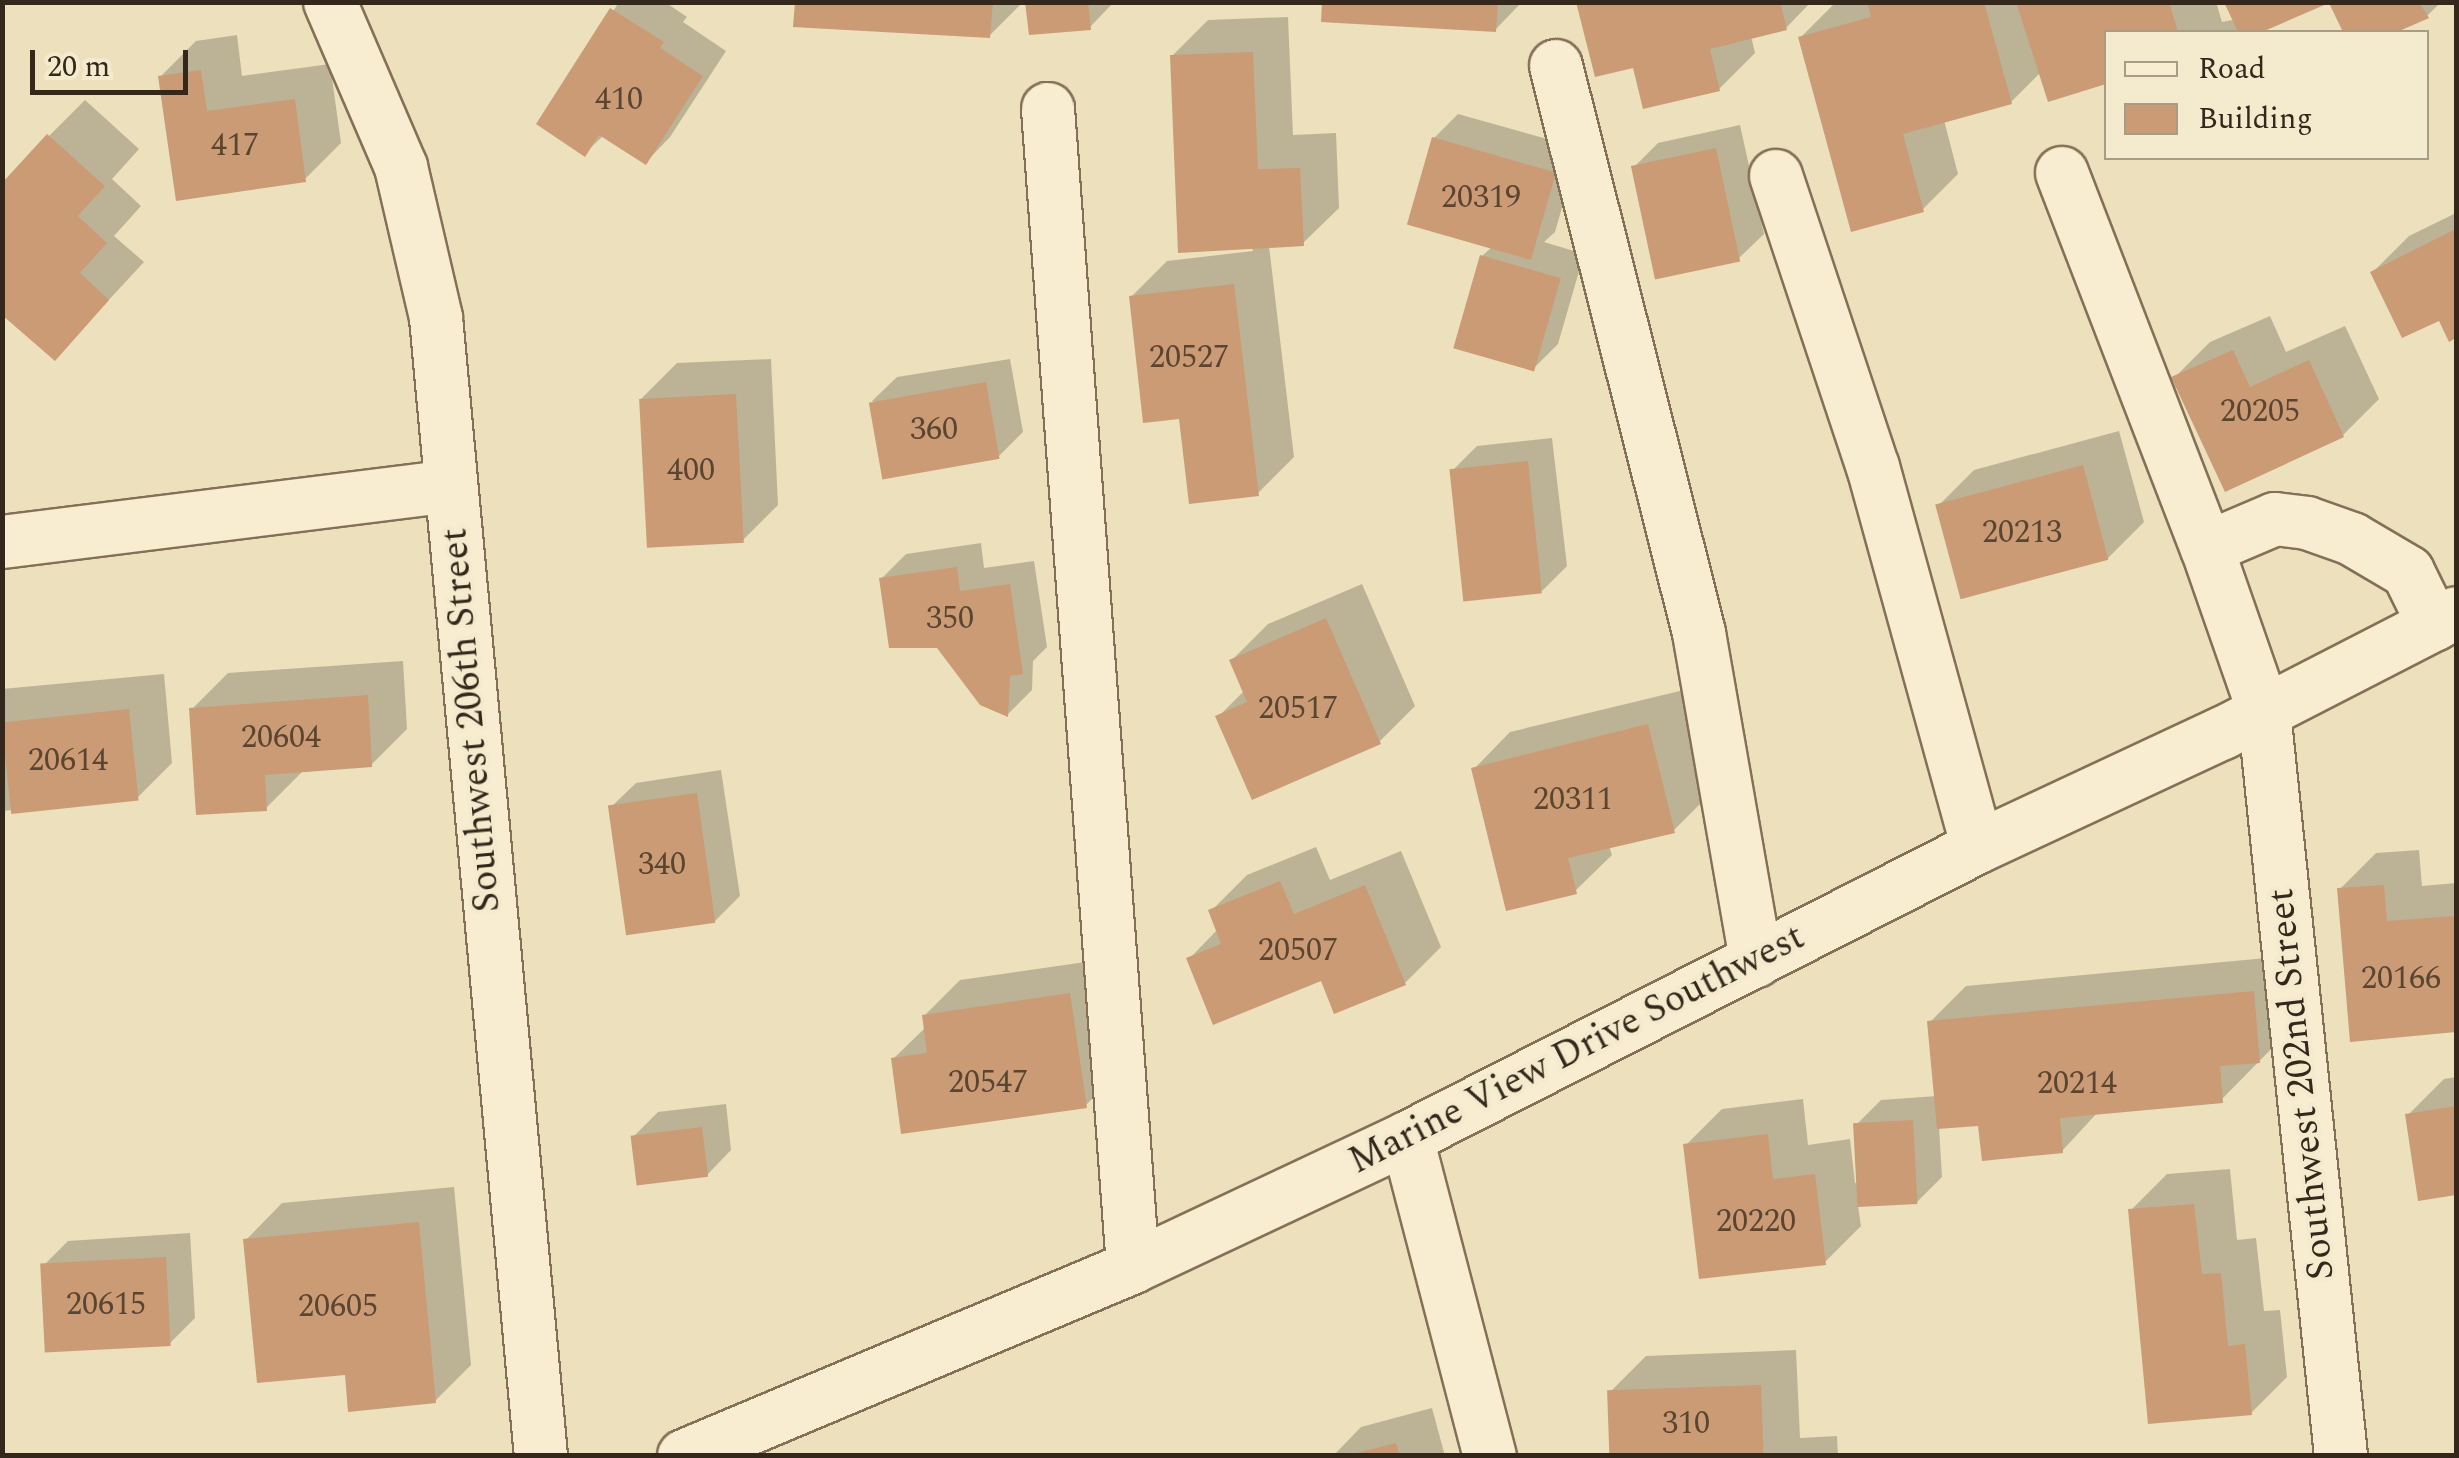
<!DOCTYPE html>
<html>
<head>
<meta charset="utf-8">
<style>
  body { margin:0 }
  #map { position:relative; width:2459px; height:1458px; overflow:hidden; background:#ece0bd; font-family:Spectral,serif }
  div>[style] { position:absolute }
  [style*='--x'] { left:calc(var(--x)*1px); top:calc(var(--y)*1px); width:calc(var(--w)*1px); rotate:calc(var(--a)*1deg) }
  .shadow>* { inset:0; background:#0003 }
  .building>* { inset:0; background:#ca9b74; transform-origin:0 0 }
  .roads { filter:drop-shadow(2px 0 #847057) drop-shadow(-2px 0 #847057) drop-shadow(0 2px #847057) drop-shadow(0 -2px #847057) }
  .minor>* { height:52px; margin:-26px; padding:0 26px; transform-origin:26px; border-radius:26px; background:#f8edd0 }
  span { translate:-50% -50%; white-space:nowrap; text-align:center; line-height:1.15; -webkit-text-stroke:8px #f4eacd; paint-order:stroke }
  .number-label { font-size:32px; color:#594531 }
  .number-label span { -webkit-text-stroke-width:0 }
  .street-label { font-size:38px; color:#33281b }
  .frame { position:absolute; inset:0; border:5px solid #33281b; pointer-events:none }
  .legend { position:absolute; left:2104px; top:30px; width:325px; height:130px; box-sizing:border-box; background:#f4eacd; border:2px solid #a79c86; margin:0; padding:12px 18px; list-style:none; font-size:30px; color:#33281b }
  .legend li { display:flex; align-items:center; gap:20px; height:50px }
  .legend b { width:50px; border:2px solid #a79c86 }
  .scale { position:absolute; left:30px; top:50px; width:158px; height:45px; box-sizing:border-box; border:5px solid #33281b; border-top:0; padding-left:12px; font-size:30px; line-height:35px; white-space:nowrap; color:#33281b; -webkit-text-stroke:8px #f4eacd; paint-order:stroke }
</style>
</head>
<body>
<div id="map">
  <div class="shadow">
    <div style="clip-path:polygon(619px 2px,665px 2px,687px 17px,683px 22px,726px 51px,670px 137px,646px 162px,604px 135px,584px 154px,539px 124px)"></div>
    <div style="clip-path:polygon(798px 2px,1023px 2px,989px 36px)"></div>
    <div style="clip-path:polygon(1028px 2px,1114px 2px,1090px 27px)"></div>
    <div style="clip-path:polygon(1325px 2px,1522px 2px,1495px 30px)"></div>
    <div style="clip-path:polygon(1578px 2px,1811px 2px,1786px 28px,1751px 36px,1755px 53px,1719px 89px,1635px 65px)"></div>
    <div style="clip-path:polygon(1836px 2px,2216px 2px,2222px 22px,2323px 2px,2256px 32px,2106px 32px,2106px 81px,2050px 99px,2041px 72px,2011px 102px,1944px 120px,1958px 174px,1922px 210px,1801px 37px)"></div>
    <div style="clip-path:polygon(2331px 2px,2441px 2px,2427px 16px,2390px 32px,2345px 32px)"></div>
    <div style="clip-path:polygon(1288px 17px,1293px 135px,1336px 133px,1339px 208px,1302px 244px,1269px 246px,1294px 457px,1257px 494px,1181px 416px,1131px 297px,1167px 261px,1253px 251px,1172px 56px,1208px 20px)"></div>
    <div style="clip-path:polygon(237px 35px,242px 76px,330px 64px,341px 143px,305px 179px,178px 198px,160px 77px,196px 41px)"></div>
    <div style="clip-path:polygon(85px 100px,139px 149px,112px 179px,141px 206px,114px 236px,144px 262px,55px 358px,49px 136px)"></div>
    <div style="clip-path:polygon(1458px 114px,1579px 148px,1555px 232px,1544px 242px,1584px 254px,1558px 344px,1534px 368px,1482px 256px,1493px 246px,1434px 138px)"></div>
    <div style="clip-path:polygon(1740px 125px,1764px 234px,1739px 258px,1634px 167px,1658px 143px)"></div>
    <div style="clip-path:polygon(2456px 213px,2456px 335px,2450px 338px,2440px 318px,2373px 272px,2409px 236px)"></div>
    <div style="clip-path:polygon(2270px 316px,2286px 352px,2345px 326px,2379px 399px,2343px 435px,2174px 378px,2210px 342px)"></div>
    <div style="clip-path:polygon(771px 359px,778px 505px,742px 541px,641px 399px,677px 363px)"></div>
    <div style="clip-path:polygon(1010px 359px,1023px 432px,998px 457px,872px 401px,897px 377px)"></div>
    <div style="clip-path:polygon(2119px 431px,2144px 522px,2108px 558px,1938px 506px,1974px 470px)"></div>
    <div style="clip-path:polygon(1552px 438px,1567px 566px,1542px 591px,1452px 471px,1477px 446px)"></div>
    <div style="clip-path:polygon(981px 543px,984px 568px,1034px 561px,1047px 647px,1033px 661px,1032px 690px,1008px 714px,881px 579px,906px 554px)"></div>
    <div style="clip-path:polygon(1362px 584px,1415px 706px,1379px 742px,1218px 717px,1245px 690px,1232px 660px,1268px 624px)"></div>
    <div style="clip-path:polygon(403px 661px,407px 729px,371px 765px,302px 772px,266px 808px,192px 709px,228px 673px)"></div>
    <div style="clip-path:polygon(164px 674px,172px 763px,136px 799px,2px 811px,2px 689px)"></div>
    <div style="clip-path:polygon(1684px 690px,1709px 795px,1673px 831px,1609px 846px,1612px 855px,1575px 891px,1474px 769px,1510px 732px)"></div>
    <div style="clip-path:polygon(721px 770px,740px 896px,715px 921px,611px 807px,636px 783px)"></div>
    <div style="clip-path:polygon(1316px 847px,1330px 880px,1401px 851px,1441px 947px,1405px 983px,1336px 1011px,1322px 978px,1189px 959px,1218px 929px,1211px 911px,1247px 875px)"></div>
    <div style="clip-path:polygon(2419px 850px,2422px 886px,2456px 883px,2456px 1030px,2353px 1039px,2340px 889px,2376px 853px)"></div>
    <div style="clip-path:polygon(2289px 956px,2295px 1025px,2221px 1100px,2098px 1112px,2062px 1151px,1981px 1123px,1939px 1126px,1942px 1177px,1917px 1202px,1858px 1206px,1861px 1226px,1825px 1262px,1686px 1145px,1722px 1109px,1803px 1099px,1808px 1145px,1850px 1139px,1855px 1183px,1860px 1183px,1856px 1125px,1881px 1100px,1937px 1096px,1930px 1022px,1966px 986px)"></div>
    <div style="clip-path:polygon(1106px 959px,1122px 1069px,1086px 1105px,893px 1059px,926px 1027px,924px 1016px,960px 980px)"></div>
    <div style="clip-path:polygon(2456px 1077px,2456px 1193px,2420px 1198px,2408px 1115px,2444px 1079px)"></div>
    <div style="clip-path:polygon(726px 1104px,731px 1150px,707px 1175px,633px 1137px,658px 1112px)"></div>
    <div style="clip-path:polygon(2230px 1169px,2237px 1240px,2256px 1238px,2264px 1311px,2280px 1310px,2287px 1377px,2251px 1413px,2131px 1210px,2167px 1174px)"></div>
    <div style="clip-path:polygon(454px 1187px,471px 1365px,435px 1401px,348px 1373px,246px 1240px,282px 1203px)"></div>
    <div style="clip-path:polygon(190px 1233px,195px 1318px,170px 1343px,43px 1266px,68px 1241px)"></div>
    <div style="clip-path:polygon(1796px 1350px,1800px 1438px,1837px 1436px,1838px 1456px,1613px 1456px,1610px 1392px,1646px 1356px)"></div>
    <div style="clip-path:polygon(1432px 1408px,1445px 1456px,1333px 1456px,1361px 1427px)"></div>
  </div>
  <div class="building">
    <div style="clip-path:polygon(795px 2px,993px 2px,990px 38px,793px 27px)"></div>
    <div style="clip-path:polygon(1025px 2px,1088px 2px,1091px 30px,1029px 35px)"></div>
    <div style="clip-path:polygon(1322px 2px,1498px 2px,1496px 32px,1321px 22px)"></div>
    <div style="clip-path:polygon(1576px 2px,1780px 2px,1787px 30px,1710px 49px,1720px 91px,1643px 109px,1633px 68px,1595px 77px)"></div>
    <div style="clip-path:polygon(1867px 2px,1984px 2px,2012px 104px,1903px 134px,1924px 212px,1851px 232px,1798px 37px,1871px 17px)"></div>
    <div style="clip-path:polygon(2016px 2px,2169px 2px,2178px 32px,2106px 32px,2106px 84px,2048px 102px)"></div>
    <div style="clip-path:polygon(2224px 2px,2419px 2px,2429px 18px,2397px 32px,2343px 32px,2329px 3px,2262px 32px,2238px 32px)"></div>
    <div style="clip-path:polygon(610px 8px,664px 42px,660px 48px,703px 76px,646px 165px,599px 135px,585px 157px,536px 124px)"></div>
    <div style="clip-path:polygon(1253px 52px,1258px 169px,1300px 168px,1304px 246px,1178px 253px,1170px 55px)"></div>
    <div style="clip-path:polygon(201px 70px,207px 111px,295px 99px,306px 182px,176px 201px,158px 76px)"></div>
    <div style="clip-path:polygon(47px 134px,105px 186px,78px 216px,107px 243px,80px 273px,109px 300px,55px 361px,2px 315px,2px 183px)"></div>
    <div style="left:1432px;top:137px;width:129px;height:91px;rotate:16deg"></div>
    <div style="left:1716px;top:148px;width:116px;height:87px;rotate:78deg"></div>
    <div style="clip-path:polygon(2456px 229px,2456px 338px,2449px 342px,2439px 321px,2402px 338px,2370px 272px)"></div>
    <div style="left:1480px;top:255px;width:84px;height:97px;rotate:16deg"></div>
    <div style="clip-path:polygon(1234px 284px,1259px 496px,1189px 504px,1179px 419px,1143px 423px,1129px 296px)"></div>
    <div style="clip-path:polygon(2233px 350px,2250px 387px,2309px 360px,2344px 437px,2225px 492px,2171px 377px)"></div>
    <div style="left:986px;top:382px;width:78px;height:119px;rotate:80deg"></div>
    <div style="left:736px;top:394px;width:149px;height:97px;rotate:87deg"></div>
    <div style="left:1528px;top:461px;width:133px;height:79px;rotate:84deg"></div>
    <div style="left:2083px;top:465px;width:98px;height:153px;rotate:75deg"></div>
    <div style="clip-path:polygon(957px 567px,960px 591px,1010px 584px,1023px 674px,1010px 676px,1008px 717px,980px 705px,937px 648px,889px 648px,879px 578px)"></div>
    <div style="clip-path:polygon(1326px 618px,1381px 744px,1252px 800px,1215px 716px,1247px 702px,1229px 660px)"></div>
    <div style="clip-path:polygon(368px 695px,372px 767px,265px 775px,267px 811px,196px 815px,189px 708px)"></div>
    <div style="left:129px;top:709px;width:92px;height:128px;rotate:84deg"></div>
    <div style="clip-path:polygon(1648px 724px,1675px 833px,1568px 858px,1577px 894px,1506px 911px,1471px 768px)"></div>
    <div style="left:697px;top:793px;width:131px;height:90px;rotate:82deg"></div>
    <div style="clip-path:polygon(1280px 881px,1294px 914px,1365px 885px,1406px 985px,1334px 1014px,1321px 981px,1213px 1025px,1186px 958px,1221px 944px,1208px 910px)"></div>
    <div style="clip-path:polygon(2384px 885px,2387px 921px,2456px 916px,2456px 1032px,2350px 1042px,2337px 888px)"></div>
    <div style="clip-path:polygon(2254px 991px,2260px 1063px,2220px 1066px,2223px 1103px,2060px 1118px,2063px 1153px,1982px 1161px,1978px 1126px,1937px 1129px,1927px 1021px)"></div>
    <div style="clip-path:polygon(1070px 993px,1087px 1108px,901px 1134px,891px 1058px,927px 1053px,922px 1015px)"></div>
    <div style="clip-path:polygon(2456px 1106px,2456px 1195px,2418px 1201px,2405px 1114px)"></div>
    <div style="left:1913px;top:1120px;width:84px;height:60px;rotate:87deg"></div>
    <div style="left:702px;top:1127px;width:50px;height:72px;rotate:83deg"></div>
    <div style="clip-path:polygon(1768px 1134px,1773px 1179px,1815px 1174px,1826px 1265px,1699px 1279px,1683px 1144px)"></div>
    <div style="clip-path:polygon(2194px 1204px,2202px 1274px,2221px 1273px,2228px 1346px,2245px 1344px,2252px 1415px,2148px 1424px,2128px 1209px)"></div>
    <div style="clip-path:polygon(419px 1222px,436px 1403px,348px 1412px,345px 1375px,257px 1383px,243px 1239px)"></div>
    <div style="left:166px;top:1257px;width:89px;height:126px;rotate:87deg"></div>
    <div style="left:1761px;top:1385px;width:71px;height:154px;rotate:88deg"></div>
    <div style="clip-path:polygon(1396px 1443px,1400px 1456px,1353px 1456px,1353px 1454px)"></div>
  </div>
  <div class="roads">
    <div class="minor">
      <div style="--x:330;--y:2;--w:180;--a:66.7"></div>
      <div style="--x:401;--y:167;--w:155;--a:76.9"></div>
      <div style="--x:436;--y:318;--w:1143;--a:84.73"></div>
      <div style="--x:1556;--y:66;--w:585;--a:75.84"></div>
      <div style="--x:1699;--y:633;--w:333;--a:80.1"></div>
      <div style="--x:1048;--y:109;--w:1161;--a:85.8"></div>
      <div style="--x:2062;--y:173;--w:402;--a:68.9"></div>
      <div style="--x:2207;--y:548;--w:174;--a:70.8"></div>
      <div style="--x:2264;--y:712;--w:748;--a:84.09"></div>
      <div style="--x:1776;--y:176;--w:307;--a:71.6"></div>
      <div style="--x:1873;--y:467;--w:394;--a:74.6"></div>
      <div style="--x:2;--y:542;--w:451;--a:-7.1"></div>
      <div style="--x:2207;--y:548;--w:74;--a:-23.1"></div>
      <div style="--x:2275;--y:519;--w:32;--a:7"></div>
      <div style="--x:2307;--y:523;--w:48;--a:19.6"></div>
      <div style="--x:2352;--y:539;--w:65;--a:30.5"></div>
      <div style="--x:2408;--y:572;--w:59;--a:63.9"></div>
      <div style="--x:1407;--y:1138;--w:329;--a:75.4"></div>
      <div style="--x:684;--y:1456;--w:487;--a:-22.8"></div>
      <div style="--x:1133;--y:1267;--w:303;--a:-25.2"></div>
      <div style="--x:1407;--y:1138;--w:641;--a:-27"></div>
      <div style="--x:1978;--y:847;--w:270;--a:-25"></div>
      <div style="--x:2223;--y:733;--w:262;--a:-27.2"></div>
    </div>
  </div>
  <div class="number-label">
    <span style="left:619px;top:100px">410</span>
    <span style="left:235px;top:146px">417</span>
    <span style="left:1481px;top:198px">20319</span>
    <span style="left:1189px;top:358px">20527</span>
    <span style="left:2260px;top:412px">20205</span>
    <span style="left:934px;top:430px">360</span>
    <span style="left:691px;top:471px">400</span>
    <span style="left:2022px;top:533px">20213</span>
    <span style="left:950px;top:619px">350</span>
    <span style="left:1298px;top:709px">20517</span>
    <span style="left:281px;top:738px">20604</span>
    <span style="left:68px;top:761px">20614</span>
    <span style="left:1573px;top:800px">20311</span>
    <span style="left:662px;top:865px">340</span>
    <span style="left:1298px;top:951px">20507</span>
    <span style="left:2401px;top:979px">20166</span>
    <span style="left:988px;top:1083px">20547</span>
    <span style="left:2077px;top:1084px">20214</span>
    <span style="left:1756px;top:1222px">20220</span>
    <span style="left:106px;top:1305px">20615</span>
    <span style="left:338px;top:1307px">20605</span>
    <span style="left:1686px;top:1424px">310</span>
  </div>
  <div class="street-label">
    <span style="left:472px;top:720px;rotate:-95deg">Southwest 206th Street</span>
    <span style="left:1577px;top:1050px;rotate:-27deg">Marine View Drive Southwest</span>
    <span style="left:2302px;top:1084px;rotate:-96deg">Southwest 202nd Street</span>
  </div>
  <div class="frame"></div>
  <ul class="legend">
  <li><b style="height:12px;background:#f8edd0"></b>Road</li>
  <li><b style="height:28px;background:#ca9b74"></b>Building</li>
  </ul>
  <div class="scale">20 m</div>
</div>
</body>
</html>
